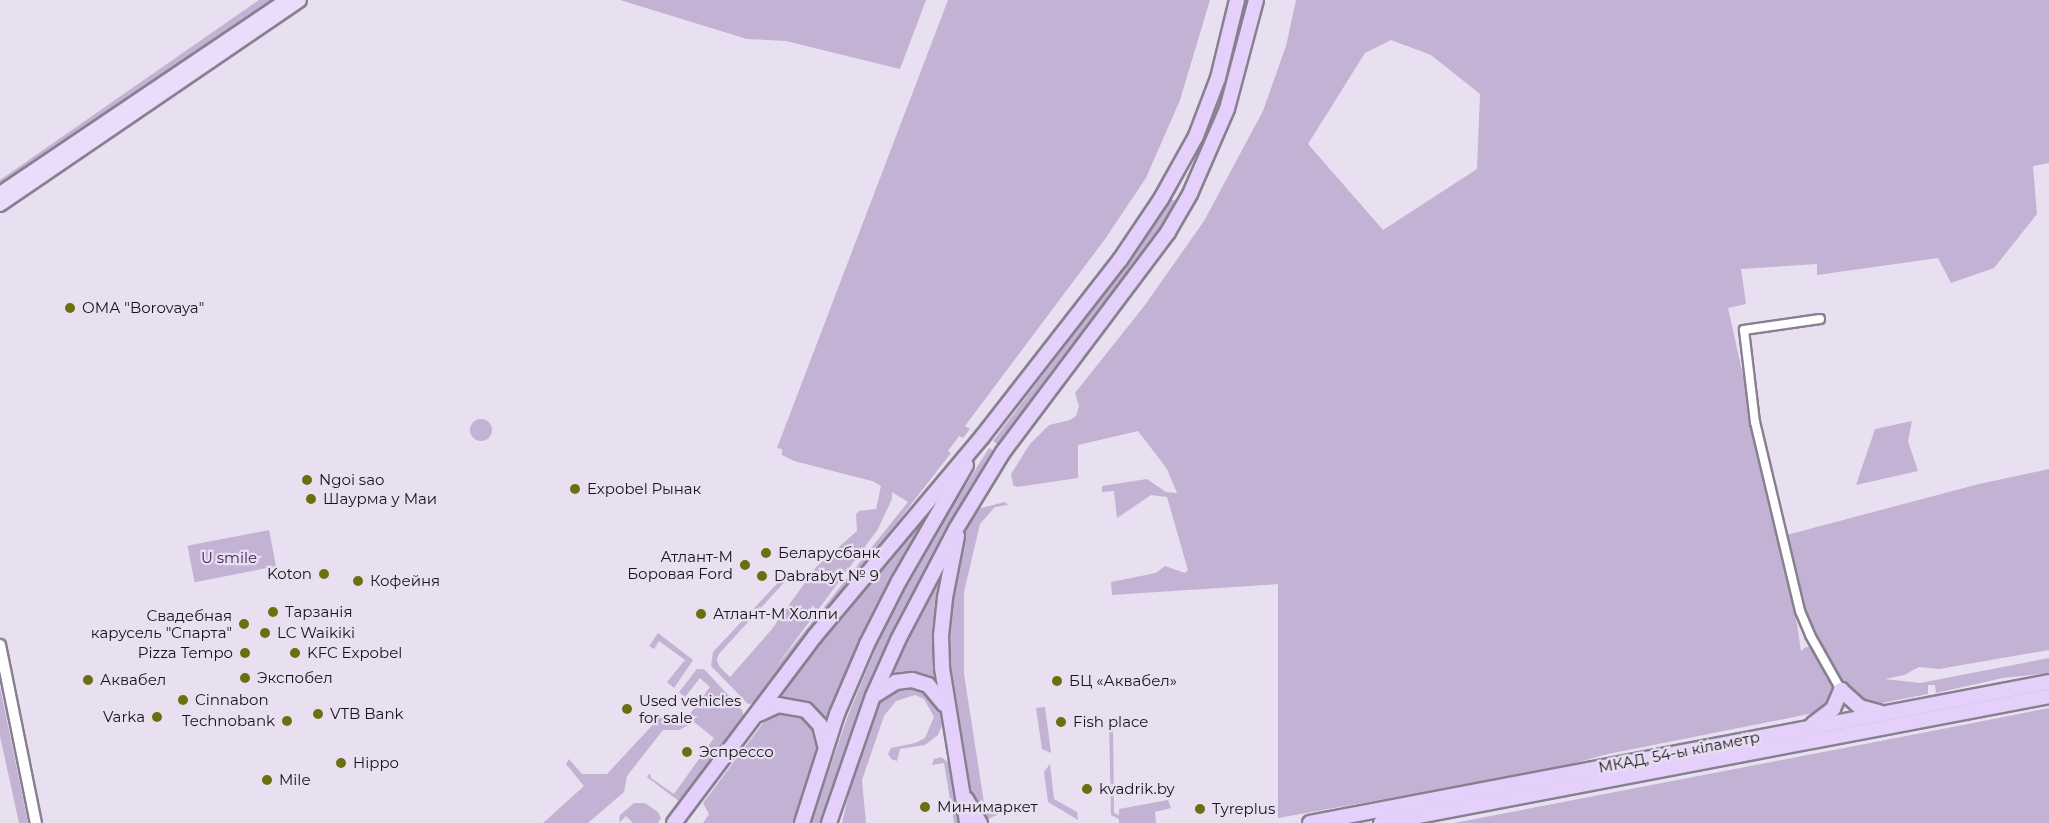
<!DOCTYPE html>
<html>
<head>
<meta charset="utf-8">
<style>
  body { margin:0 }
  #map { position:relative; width:2049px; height:823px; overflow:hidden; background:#e8dff1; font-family:Montserrat,sans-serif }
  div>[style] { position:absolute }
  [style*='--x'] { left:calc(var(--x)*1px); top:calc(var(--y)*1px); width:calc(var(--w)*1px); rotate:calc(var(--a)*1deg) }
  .green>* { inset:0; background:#c3b2d4; transform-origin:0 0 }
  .round { border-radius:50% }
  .roads { filter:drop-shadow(2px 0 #878090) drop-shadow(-2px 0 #878090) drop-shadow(0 2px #878090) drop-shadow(0 -2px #878090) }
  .minor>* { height:8px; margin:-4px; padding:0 4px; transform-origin:4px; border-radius:4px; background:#fff }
  .secondary>* { height:10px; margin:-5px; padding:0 5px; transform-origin:5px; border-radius:5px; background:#fff }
  .primary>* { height:12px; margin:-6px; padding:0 6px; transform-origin:6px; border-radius:6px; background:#ebdcfb }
  .trunk>* { height:14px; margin:-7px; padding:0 7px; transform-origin:7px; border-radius:7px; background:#e4d0fa }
  .dots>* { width:16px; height:16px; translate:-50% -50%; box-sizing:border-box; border:3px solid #e8dff1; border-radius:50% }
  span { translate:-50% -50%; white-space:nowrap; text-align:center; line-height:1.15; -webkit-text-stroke:4.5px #e8dff1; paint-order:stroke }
  .poi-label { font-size:15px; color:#17141a }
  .left { translate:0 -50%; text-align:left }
  .right { translate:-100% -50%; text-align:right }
  .park-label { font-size:15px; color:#3d2054 }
  .street-label { font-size:15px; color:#17141a }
</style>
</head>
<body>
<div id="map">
  <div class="green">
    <div style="clip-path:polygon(259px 0,278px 0,0 190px,0 180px)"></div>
    <div style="clip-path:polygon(620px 0,926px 0,900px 69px,786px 41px,747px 39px)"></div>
    <div style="clip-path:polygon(evenodd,948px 0,1210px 0,1180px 100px,1146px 178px,1105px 239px,965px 426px,970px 429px,963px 438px,959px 436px,948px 451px,951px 453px,757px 703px,748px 704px,711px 666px,713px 652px,787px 573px,790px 576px,718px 655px,717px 661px,720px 667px,730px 677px,772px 629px,816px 567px,857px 531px,856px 514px,859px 511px,876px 509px,881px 486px,872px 481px,794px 461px,782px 455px,782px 449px,777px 448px,948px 0,892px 492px,908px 502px,772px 672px,878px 529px,892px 499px,892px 492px)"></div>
    <div style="clip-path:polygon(evenodd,1296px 0,2049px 0,2049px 163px,2033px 166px,2037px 214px,1994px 268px,1951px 283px,1938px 258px,1817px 275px,1817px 264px,1741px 269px,1746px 304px,1728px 308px,1779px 537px,1979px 484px,2049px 469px,2049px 650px,1939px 669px,1919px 667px,1904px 675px,1885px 679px,1920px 683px,2049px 658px,2049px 673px,2003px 678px,1936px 693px,1935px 685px,1928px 685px,1928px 694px,1882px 703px,1864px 702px,1846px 689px,1800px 602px,1795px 611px,1801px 651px,1806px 647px,1813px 648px,1836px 689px,1827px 706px,1819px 712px,1608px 754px,1553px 769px,1278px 818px,1278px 584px,1112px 595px,1111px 582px,1156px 573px,1165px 566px,1185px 573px,1188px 570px,1167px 497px,1151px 495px,1117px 518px,1114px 491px,1102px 492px,1102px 486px,1147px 479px,1166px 492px,1177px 493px,1167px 469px,1138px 431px,1078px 445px,1078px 478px,1017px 487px,1013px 485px,1011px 474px,1030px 444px,1049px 425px,1070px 420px,1076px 416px,1079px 406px,1075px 393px,1145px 305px,1204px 221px,1263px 111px,1286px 46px,1296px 0,1391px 40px,1431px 55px,1480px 94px,1477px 169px,1383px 230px,1308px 144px,1365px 53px,1391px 40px)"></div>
    <div style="clip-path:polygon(1170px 199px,1178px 202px,1144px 255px,1000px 446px,993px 441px,1126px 265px)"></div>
    <div class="round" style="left:470px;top:419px;width:22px;height:22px"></div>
    <div style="clip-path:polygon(1912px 421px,1908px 441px,1918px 471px,1856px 485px,1875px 429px)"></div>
    <div style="clip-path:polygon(989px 448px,996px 452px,932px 557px,888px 645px,856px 720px,820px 823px,811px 823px,847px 718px,878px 643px,923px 553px)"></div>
    <div style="clip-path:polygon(938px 497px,875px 611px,828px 724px,819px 711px,807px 703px,784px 698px,772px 703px)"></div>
    <div style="clip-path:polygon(1005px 502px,1008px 505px,995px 507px,980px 524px,964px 592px,964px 674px,984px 803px,999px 814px,988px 819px,984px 818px,967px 792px,947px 684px,945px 632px,957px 558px,964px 535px,975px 513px,981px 508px)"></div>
    <div style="left:269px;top:530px;width:37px;height:83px;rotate:79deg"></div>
    <div style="clip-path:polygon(944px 568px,934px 635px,937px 681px,918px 673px,893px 675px,906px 641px)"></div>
    <div style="clip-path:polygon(658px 633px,693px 660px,674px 688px,667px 682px,685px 660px,659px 641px,654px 649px,649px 646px)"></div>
    <div style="clip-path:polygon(697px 669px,704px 669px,742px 710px,744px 717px,680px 802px,647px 777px,650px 773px,651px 778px,674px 794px,714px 738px,694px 722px,679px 730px,663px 730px,627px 776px,624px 792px,588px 823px,543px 823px,584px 786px,566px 764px,569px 759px,582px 774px,607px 774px,660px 717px,687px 718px,710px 687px,700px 678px,685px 697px,679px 692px)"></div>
    <div style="clip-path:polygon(902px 686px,925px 690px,941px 706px,943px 723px,938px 735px,925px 745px,900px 749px,897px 761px,891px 759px,888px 754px,891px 748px,915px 743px,925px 738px,934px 717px,924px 699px,915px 695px,896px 701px,884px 716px,862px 780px,866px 823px,842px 823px,855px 768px,875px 713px,883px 697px)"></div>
    <div style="clip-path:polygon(0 687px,28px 823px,19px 823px,0 736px)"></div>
    <div style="clip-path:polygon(1045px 707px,1051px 753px,1042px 749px,1036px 708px)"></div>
    <div style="clip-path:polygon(2049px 708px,2049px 823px,1454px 823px,1927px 732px)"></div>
    <div style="clip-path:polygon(782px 712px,802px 714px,816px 726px,819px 744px,793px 823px,703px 823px,709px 814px,703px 803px,763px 723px,772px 715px)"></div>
    <div style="clip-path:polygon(1109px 721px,1113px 721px,1114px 813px,1119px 815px,1119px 809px,1168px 800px,1171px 808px,1155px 812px,1156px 823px,1119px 823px,1119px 819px,1111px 815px)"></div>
    <div style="clip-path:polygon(941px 757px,950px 764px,961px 823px,954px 823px,944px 763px,932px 765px,934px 759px)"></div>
    <div style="clip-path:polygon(1050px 764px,1054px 799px,1077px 812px,1078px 820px,1048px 802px,1044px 772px)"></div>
    <div style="clip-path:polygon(634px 803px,645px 803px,658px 812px,661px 818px,658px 823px,633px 823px,626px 816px,619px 823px,620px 815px)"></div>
  </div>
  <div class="roads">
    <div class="minor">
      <div style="--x:1820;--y:319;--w:77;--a:171.8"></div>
      <div style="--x:1744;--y:330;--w:93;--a:83.2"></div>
      <div style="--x:1755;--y:422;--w:194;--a:76.6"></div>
      <div style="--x:1800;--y:611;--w:26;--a:67"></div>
      <div style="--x:1810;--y:635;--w:63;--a:60.6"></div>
    </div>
    <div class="secondary">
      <div style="--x:0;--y:645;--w:182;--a:78.6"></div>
    </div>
    <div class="primary">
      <div style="--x:0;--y:193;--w:345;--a:-34"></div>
      <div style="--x:0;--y:205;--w:363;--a:-34.3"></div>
    </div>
    <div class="trunk">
      <div style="--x:957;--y:536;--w:63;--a:101"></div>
      <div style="--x:945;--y:598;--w:38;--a:96"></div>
      <div style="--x:941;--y:636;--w:32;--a:88"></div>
      <div style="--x:942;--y:668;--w:157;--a:80.8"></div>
      <div style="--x:1841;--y:690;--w:25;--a:42"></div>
      <div style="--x:1860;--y:707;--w:20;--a:15"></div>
      <div style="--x:875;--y:695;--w:25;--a:-32"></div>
      <div style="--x:896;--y:682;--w:16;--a:-7"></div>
      <div style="--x:912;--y:680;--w:17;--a:17"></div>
      <div style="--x:928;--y:685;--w:25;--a:50"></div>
      <div style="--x:759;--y:714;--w:21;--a:-25"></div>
      <div style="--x:778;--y:705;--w:28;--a:10"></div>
      <div style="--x:806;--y:710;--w:21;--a:47"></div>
      <div style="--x:820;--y:725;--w:21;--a:76"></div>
      <div style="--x:1813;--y:724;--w:25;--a:-37"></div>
      <div style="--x:1833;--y:709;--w:21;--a:-67"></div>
      <div style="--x:966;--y:799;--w:28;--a:60"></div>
      <div style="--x:674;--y:823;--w:234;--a:-53"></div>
      <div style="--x:815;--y:636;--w:260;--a:-50"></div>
      <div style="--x:982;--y:437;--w:224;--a:-52.1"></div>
      <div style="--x:1120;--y:260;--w:73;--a:-56.1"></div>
      <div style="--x:1161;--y:199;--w:72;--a:-60.9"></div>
      <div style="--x:1196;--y:136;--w:62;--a:-69.2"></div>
      <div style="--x:1218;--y:78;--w:80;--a:-76.3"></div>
      <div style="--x:802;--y:823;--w:114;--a:-72.2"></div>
      <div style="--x:837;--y:714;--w:76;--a:-66.8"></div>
      <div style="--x:867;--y:644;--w:71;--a:-63.1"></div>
      <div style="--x:899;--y:581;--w:134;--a:-60"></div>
      <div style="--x:829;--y:823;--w:134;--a:-70.9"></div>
      <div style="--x:873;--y:696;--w:61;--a:-65.9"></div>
      <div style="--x:898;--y:640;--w:125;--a:-62.4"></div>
      <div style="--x:956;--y:529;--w:90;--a:-58.6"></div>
      <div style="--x:1003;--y:452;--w:275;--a:-53.1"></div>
      <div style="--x:1168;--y:232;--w:44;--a:-59.9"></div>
      <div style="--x:1190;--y:194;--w:93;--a:-66.5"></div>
      <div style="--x:1227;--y:109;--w:113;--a:-75.1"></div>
      <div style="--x:1310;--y:823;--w:752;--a:-10.8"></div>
      <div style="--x:1381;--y:823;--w:680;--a:-10.76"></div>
    </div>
  </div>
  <div class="dots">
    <div style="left:70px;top:308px;background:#6c6e10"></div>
    <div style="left:307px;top:480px;background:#6c6e10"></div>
    <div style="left:575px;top:489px;background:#6c6e10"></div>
    <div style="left:311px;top:499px;background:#6c6e10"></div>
    <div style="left:766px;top:553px;background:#6c6e10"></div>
    <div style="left:745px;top:565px;background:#6c6e10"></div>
    <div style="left:324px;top:574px;background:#6c6e10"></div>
    <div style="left:762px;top:576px;background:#6c6e10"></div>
    <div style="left:358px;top:581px;background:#6c6e10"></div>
    <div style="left:273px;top:612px;background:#6c6e10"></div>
    <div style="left:701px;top:614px;background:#6c6e10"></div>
    <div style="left:244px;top:624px;background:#6c6e10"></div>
    <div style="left:265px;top:633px;background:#6c6e10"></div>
    <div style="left:245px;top:653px;background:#6c6e10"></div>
    <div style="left:295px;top:653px;background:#6c6e10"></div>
    <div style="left:245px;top:678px;background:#6c6e10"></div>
    <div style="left:88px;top:680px;background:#6c6e10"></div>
    <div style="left:1057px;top:681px;background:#6c6e10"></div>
    <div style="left:183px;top:700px;background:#6c6e10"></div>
    <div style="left:627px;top:709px;background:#6c6e10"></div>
    <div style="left:318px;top:714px;background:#6c6e10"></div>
    <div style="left:157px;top:717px;background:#6c6e10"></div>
    <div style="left:287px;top:721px;background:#6c6e10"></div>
    <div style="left:1061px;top:722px;background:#6c6e10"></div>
    <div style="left:687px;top:752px;background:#6c6e10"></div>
    <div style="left:341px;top:763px;background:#6c6e10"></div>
    <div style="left:267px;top:780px;background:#6c6e10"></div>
    <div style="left:1087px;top:789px;background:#6c6e10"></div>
    <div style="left:925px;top:807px;background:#6c6e10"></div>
    <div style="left:1200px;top:809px;background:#6c6e10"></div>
  </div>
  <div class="poi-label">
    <span class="left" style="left:82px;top:308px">ОМА "Borovaya"</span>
    <span class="left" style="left:319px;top:480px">Ngoi sao</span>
    <span class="left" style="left:587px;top:489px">Expobel Рынак</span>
    <span class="left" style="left:323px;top:499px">Шаурма у Маи</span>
    <span class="left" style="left:778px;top:553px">Беларусбанк</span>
    <span class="right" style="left:733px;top:565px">Атлант-М<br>Боровая Ford</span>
    <span class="right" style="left:312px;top:574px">Koton</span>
    <span class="left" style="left:774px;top:576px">Dabrabyt № 9</span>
    <span class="left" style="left:370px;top:581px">Кофейня</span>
    <span class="left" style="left:285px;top:612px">Тарзанія</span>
    <span class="left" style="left:713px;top:614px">Атлант-М Холпи</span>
    <span class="right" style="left:232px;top:624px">Свадебная<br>карусель "Спарта"</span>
    <span class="left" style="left:277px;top:633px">LC Waikiki</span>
    <span class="right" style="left:233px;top:653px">Pizza Tempo</span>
    <span class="left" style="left:307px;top:653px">KFC Expobel</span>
    <span class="left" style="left:257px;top:678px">Экспобел</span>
    <span class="left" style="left:100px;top:680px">Аквабел</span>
    <span class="left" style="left:1069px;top:681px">БЦ «Аквабел»</span>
    <span class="left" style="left:195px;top:700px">Cinnabon</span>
    <span class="left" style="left:639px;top:709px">Used vehicles<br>for sale</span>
    <span class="left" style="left:330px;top:714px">VTB Bank</span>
    <span class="right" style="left:145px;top:717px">Varka</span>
    <span class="right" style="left:275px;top:721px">Technobank</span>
    <span class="left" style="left:1073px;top:722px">Fish place</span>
    <span class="left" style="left:699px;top:752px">Эспрессо</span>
    <span class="left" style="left:353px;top:763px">Hippo</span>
    <span class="left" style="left:279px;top:780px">Mile</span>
    <span class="left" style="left:1099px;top:789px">kvadrik.by</span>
    <span class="left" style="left:937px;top:807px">Минимаркет</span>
    <span class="left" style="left:1212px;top:809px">Tyreplus</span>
  </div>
  <div class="park-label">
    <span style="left:229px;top:558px">U smile</span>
  </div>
  <div class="street-label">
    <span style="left:1679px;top:752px;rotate:-11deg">МКАД, 54-ы кіламетр</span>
  </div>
</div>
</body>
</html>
